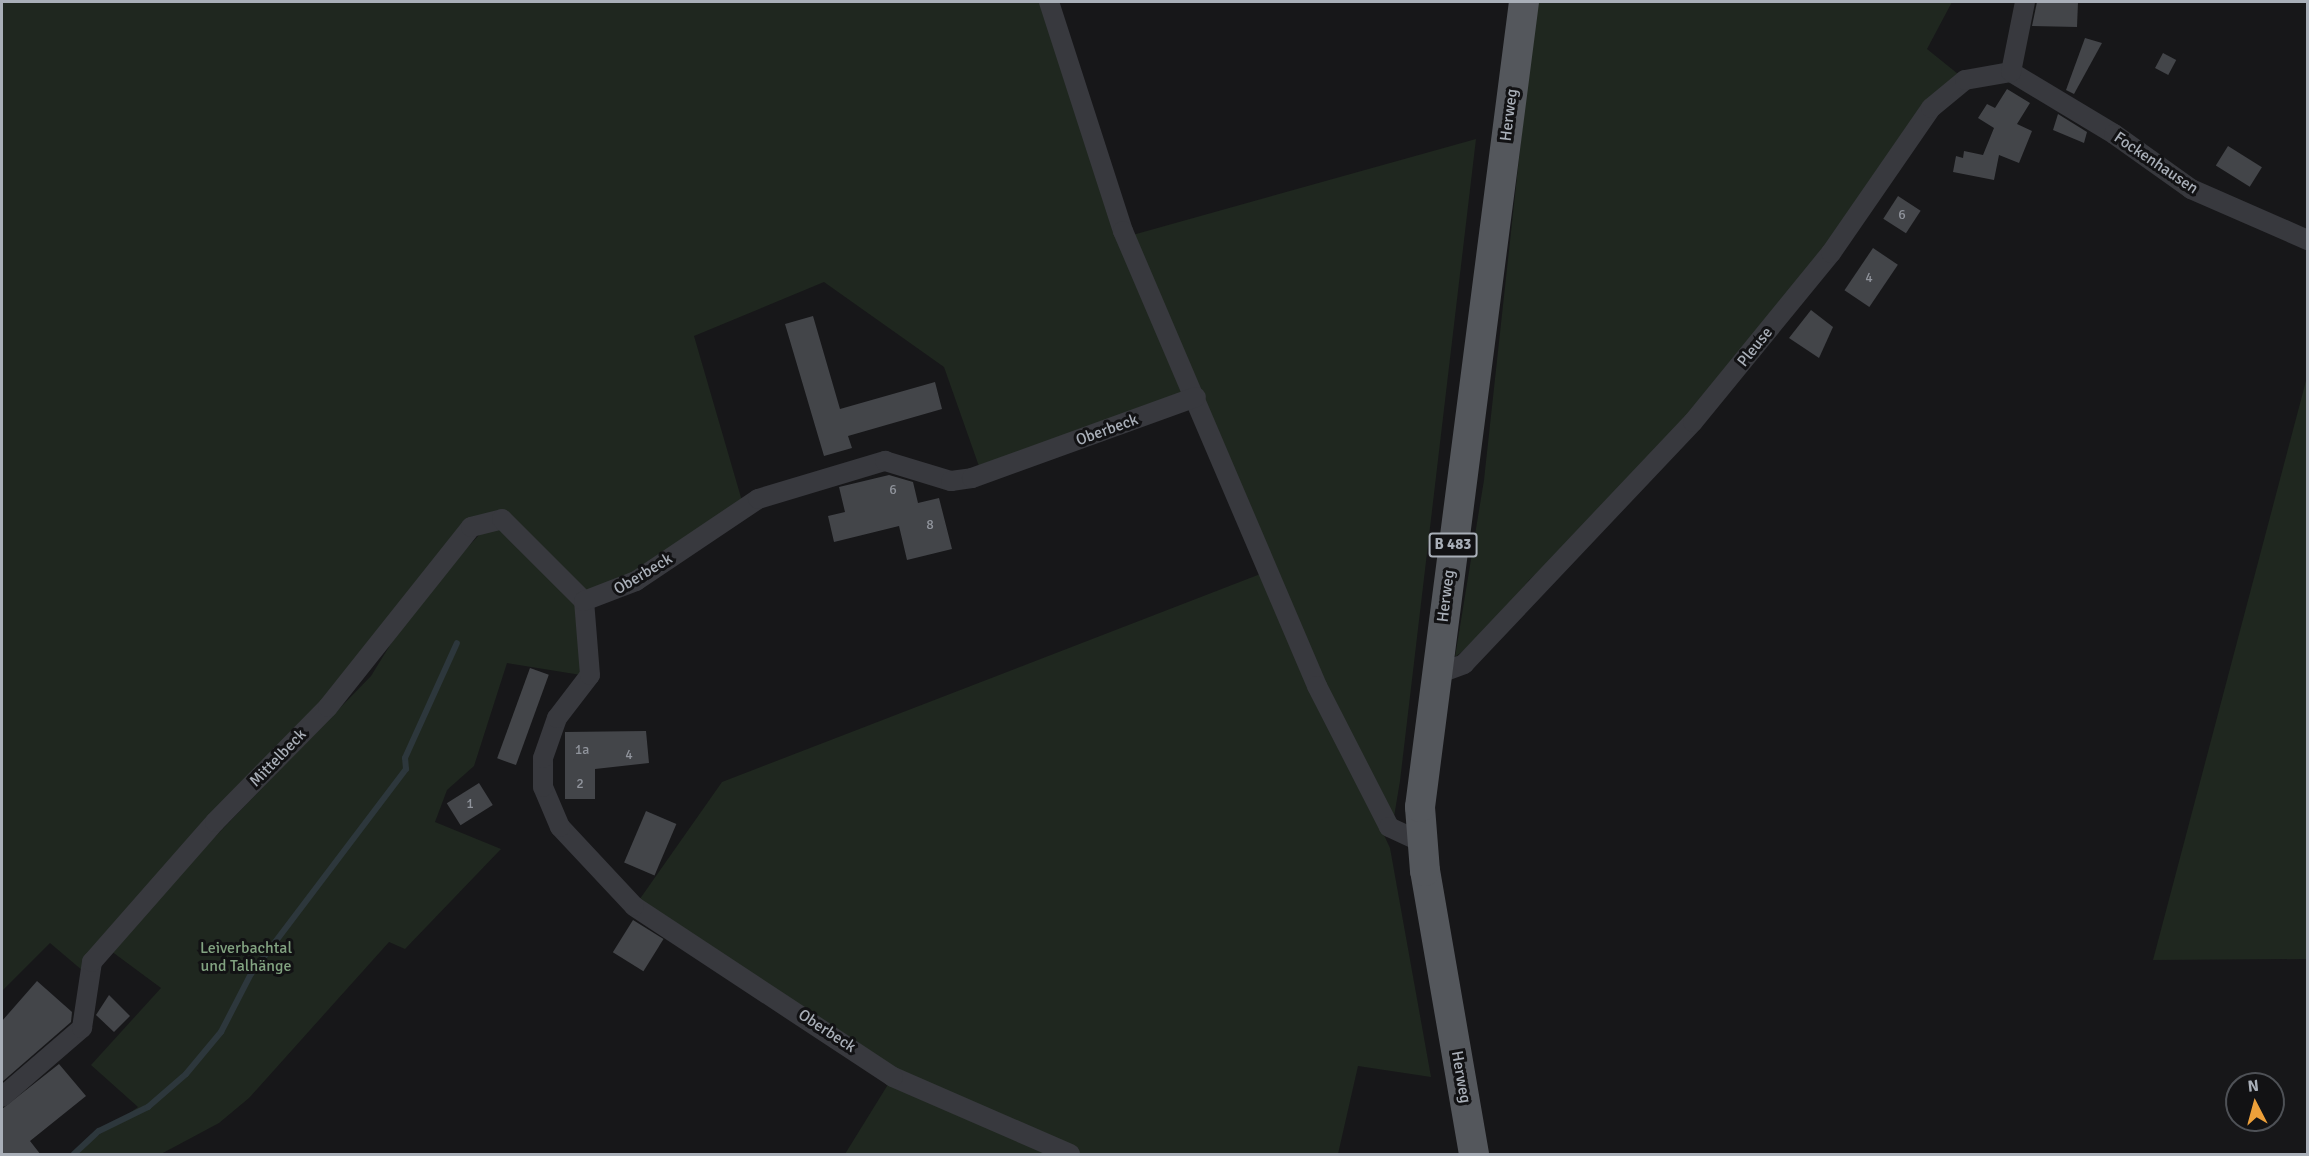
<!DOCTYPE html>
<html>
<head>
<meta charset="utf-8">
<style>
  body { margin:0 }
  #map { position:relative; width:2309px; height:1156px; overflow:hidden; background:#171719; font-family:Signika,sans-serif }
  div>[style] { position:absolute }
  [style*='--x'] { left:calc(var(--x)*1px); top:calc(var(--y)*1px); width:calc(var(--w)*1px); rotate:calc(var(--a)*1deg) }
  .green>* { inset:0; background:#1f271f }
  .stream>* { height:6px; margin:-3px; padding:0 3px; transform-origin:3px; border-radius:3px; background:#2d373c }
  .building>* { inset:0; background:#434549; transform-origin:0 0 }
  .street>* { height:20px; margin:-10px; padding:0 10px; transform-origin:10px; border-radius:10px; background:#38393e }
  .primary>* { height:30px; margin:-15px; padding:0 15px; transform-origin:15px; border-radius:15px; background:#54575c }
  span { translate:-50% -50%; white-space:nowrap; text-align:center; line-height:1.15; -webkit-text-stroke:6px #121214; paint-order:stroke }
  .number-label { font-size:14px; color:#90949c }
  .number-label span { -webkit-text-stroke-width:0 }
  .shield-label span { padding:2px 4px; background:#121214; border:2px solid; border-radius:4px; -webkit-text-stroke-width:0 }
  .shield-label { font-size:15px; color:#a9afb8; font-weight:700 }
  .street-label { font-size:16px; color:#a9afb8 }
  .park-label { font-size:16px; color:#82a381 }
  .frame { position:absolute; inset:0; border:3px solid #a9afb8; pointer-events:none }
  .north { position:absolute; left:2225px; top:1072px; width:60px; height:60px; box-sizing:border-box; background:#121214; border:2px solid #4e5156; border-radius:50%; rotate:354deg; font-size:16px; font-weight:700; line-height:24px; text-align:center; color:#a9afb8 }
  .north::after { content:''; display:block; margin:auto; width:21px; height:27px; background:#eda03a; clip-path:polygon(50% 0,100% 100%,50% 72%,0 100%) }
</style>
</head>
<body>
<div id="map">
  <div class="green">
    <div style="clip-path:polygon(2px 2px,1045px 2px,1186px 396px,981px 472px,944px 367px,824px 282px,694px 336px,742px 501px,583px 609px,581px 675px,507px 663px,474px 766px,447px 790px,435px 822px,501px 849px,405px 949px,389px 942px,249px 1098px,219px 1123px,161px 1154px,72px 1154px,138px 1107px,91px 1065px,161px 988px,107px 948px,371px 676px,418px 600px,496px 517px,484px 517px,326px 705px,83px 971px,50px 943px,2px 991px)"></div>
    <div style="clip-path:polygon(1536px 2px,1952px 2px,1927px 49px,1963px 78px,1753px 345px,1569px 546px,1529px 580px,1490px 631px,1455px 657px,1484px 480px)"></div>
    <div style="clip-path:polygon(1476px 139px,1400px 781px,1394px 817px,1347px 741px,1129px 236px)"></div>
    <div style="clip-path:polygon(2307px 377px,2307px 959px,2153px 960px)"></div>
    <div style="clip-path:polygon(1263px 573px,1390px 848px,1431px 1077px,1358px 1066px,1338px 1154px,1079px 1154px,895px 1074px,637px 903px,722px 782px)"></div>
    <div style="clip-path:polygon(892px 1078px,1060px 1154px,845px 1154px)"></div>
  </div>
  <div class="stream">
    <div style="--x:74;--y:1154;--w:34;--a:-43"></div>
    <div style="--x:99;--y:1131;--w:55;--a:-26.1"></div>
    <div style="--x:148;--y:1107;--w:50;--a:-41"></div>
    <div style="--x:186;--y:1074;--w:55;--a:-50.2"></div>
    <div style="--x:221;--y:1032;--w:65;--a:-62.7"></div>
    <div style="--x:251;--y:974;--w:257;--a:-52.9"></div>
    <div style="--x:406;--y:769;--w:11;--a:-95"></div>
    <div style="--x:405;--y:758;--w:126;--a:-65.7"></div>
  </div>
  <div class="building">
    <div style="clip-path:polygon(2037px 2px,2078px 2px,2077px 27px,2032px 26px)"></div>
    <div style="clip-path:polygon(2085px 38px,2102px 43px,2074px 94px,2066px 90px)"></div>
    <div style="left:2163px;top:53px;width:15px;height:17px;rotate:28deg"></div>
    <div style="clip-path:polygon(2007px 89px,2030px 103px,2017px 124px,2032px 131px,2019px 163px,1999px 155px,1994px 180px,1953px 172px,1956px 156px,1963px 158px,1964px 151px,1983px 155px,1994px 128px,1978px 118px,1987px 104px,1995px 108px)"></div>
    <div style="clip-path:polygon(2058px 114px,2087px 132px,2084px 143px,2053px 130px)"></div>
    <div style="left:2228px;top:146px;width:40px;height:23px;rotate:32deg"></div>
    <div style="left:1898px;top:196px;width:27px;height:27px;rotate:33deg"></div>
    <div style="left:1873px;top:248px;width:30px;height:51px;rotate:34deg"></div>
    <div style="clip-path:polygon(1811px 310px,1833px 327px,1819px 358px,1789px 338px)"></div>
    <div style="clip-path:polygon(813px 316px,840px 409px,935px 382px,942px 409px,848px 436px,852px 448px,824px 456px,785px 324px)"></div>
    <div style="clip-path:polygon(889px 475px,913px 482px,918px 503px,939px 498px,952px 549px,907px 560px,899px 526px,834px 542px,828px 516px,845px 512px,839px 487px)"></div>
    <div style="left:530px;top:668px;width:20px;height:96px;rotate:20deg"></div>
    <div style="clip-path:polygon(646px 731px,649px 763px,595px 769px,595px 799px,565px 799px,565px 732px)"></div>
    <div style="left:479px;top:783px;width:26px;height:38px;rotate:58deg"></div>
    <div style="left:646px;top:811px;width:33px;height:56px;rotate:23deg"></div>
    <div style="left:633px;top:920px;width:36px;height:38px;rotate:32deg"></div>
    <div style="clip-path:polygon(37px 981px,72px 1012px,71px 1022px,2px 1082px,2px 1021px)"></div>
    <div style="clip-path:polygon(109px 995px,130px 1016px,114px 1032px,96px 1015px)"></div>
    <div style="clip-path:polygon(59px 1064px,86px 1096px,30px 1141px,41px 1155px,2px 1155px,2px 1109px)"></div>
  </div>
  <div class="street">
    <div style="--x:1049;--y:2;--w:241;--a:72.1"></div>
    <div style="--x:1123;--y:231;--w:495;--a:66.9"></div>
    <div style="--x:1317;--y:686;--w:158;--a:62.9"></div>
    <div style="--x:1389;--y:827;--w:35;--a:25"></div>
    <div style="--x:2011;--y:72;--w:120;--a:31"></div>
    <div style="--x:2114;--y:134;--w:95;--a:35.5"></div>
    <div style="--x:2191;--y:189;--w:128;--a:23.6"></div>
    <div style="--x:1437;--y:674;--w:29;--a:-20"></div>
    <div style="--x:1464;--y:664;--w:333;--a:-46.6"></div>
    <div style="--x:1693;--y:422;--w:218;--a:-50.8"></div>
    <div style="--x:1831;--y:253;--w:176;--a:-55.4"></div>
    <div style="--x:1931;--y:108;--w:44;--a:-39.5"></div>
    <div style="--x:1965;--y:80;--w:47;--a:-9.9"></div>
    <div style="--x:2011;--y:72;--w:71;--a:-78.7"></div>
    <div style="--x:2;--y:1097;--w:106;--a:-40.8"></div>
    <div style="--x:82;--y:1028;--w:67;--a:-81.4"></div>
    <div style="--x:92;--y:962;--w:186;--a:-48.7"></div>
    <div style="--x:215;--y:822;--w:161;--a:-45.5"></div>
    <div style="--x:328;--y:707;--w:230;--a:-51.5"></div>
    <div style="--x:471;--y:527;--w:32;--a:-14"></div>
    <div style="--x:502;--y:519;--w:116;--a:45"></div>
    <div style="--x:1070;--y:1154;--w:193;--a:-156.5"></div>
    <div style="--x:893;--y:1077;--w:310;--a:-146.6"></div>
    <div style="--x:634;--y:906;--w:108;--a:-133.1"></div>
    <div style="--x:560;--y:827;--w:43;--a:-113"></div>
    <div style="--x:543;--y:787;--w:29;--a:-90"></div>
    <div style="--x:543;--y:758;--w:42;--a:-70.7"></div>
    <div style="--x:557;--y:718;--w:54;--a:-52.5"></div>
    <div style="--x:590;--y:675;--w:74;--a:-94.6"></div>
    <div style="--x:584;--y:601;--w:56;--a:-21"></div>
    <div style="--x:636;--y:581;--w:147;--a:-33.9"></div>
    <div style="--x:758;--y:499;--w:133;--a:-16.7"></div>
    <div style="--x:885;--y:461;--w:69;--a:16.9"></div>
    <div style="--x:951;--y:481;--w:21;--a:-8"></div>
    <div style="--x:972;--y:478;--w:238;--a:-19.9"></div>
  </div>
  <div class="primary">
    <div style="--x:1474;--y:1154;--w:287;--a:-99.8"></div>
    <div style="--x:1425;--y:871;--w:64;--a:-94.5"></div>
    <div style="--x:1420;--y:807;--w:812;--a:-82.64"></div>
  </div>
  <div class="number-label">
    <span style="left:1902px;top:215px">6</span>
    <span style="left:1869px;top:278px">4</span>
    <span style="left:893px;top:490px">6</span>
    <span style="left:930px;top:525px">8</span>
    <span style="left:582px;top:750px">1a</span>
    <span style="left:629px;top:755px">4</span>
    <span style="left:580px;top:784px">2</span>
    <span style="left:470px;top:804px">1</span>
  </div>
  <div class="shield-label">
    <span style="left:1453px;top:545px">B 483</span>
  </div>
  <div class="street-label">
    <span style="left:1509px;top:115px;rotate:-83deg">Herweg</span>
    <span style="left:2156px;top:163px;rotate:34deg">Fockenhausen</span>
    <span style="left:1755px;top:347px;rotate:-51deg">Pleuse</span>
    <span style="left:1107px;top:430px;rotate:-20deg">Oberbeck</span>
    <span style="left:643px;top:574px;rotate:-31deg">Oberbeck</span>
    <span style="left:1446px;top:596px;rotate:-83deg">Herweg</span>
    <span style="left:278px;top:758px;rotate:-46deg">Mittelbeck</span>
    <span style="left:827px;top:1031px;rotate:33deg">Oberbeck</span>
    <span style="left:1461px;top:1077px;rotate:80deg">Herweg</span>
  </div>
  <div class="park-label">
    <span style="left:246px;top:957px">Leiverbachtal<br>und Talhänge</span>
  </div>
  <div class="frame"></div>
  <div class="north">N</div>
</div>
</body>
</html>
